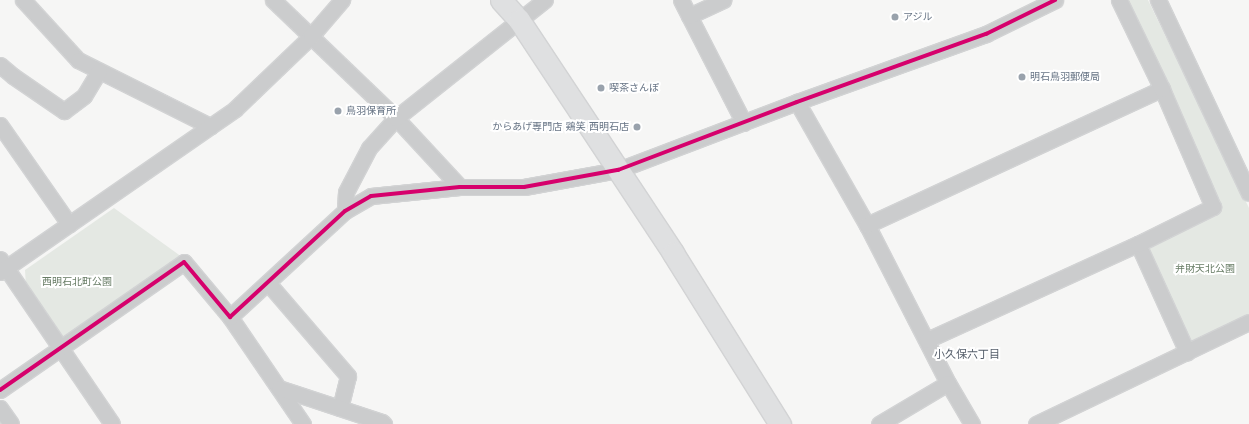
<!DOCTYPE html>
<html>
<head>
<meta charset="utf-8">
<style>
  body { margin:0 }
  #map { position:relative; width:1249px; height:424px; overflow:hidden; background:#f6f6f5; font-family:"Work Sans","Noto Sans JP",sans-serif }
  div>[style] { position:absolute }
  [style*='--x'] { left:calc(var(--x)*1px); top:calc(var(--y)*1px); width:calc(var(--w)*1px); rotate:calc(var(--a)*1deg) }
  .green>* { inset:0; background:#e4e8e3 }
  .roads { filter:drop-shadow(1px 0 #d2d3d4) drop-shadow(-1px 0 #d2d3d4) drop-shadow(0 1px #d2d3d4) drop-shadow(0 -1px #d2d3d4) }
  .street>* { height:15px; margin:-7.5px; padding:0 7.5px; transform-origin:7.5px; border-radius:7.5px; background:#cbcccd }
  .secondary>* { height:21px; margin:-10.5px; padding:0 10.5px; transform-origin:10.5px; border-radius:10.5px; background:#dfe0e1 }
  .cycleway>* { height:4px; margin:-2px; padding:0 2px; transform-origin:2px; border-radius:2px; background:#d6006c }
  .dots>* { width:11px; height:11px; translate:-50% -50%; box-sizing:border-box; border:2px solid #fff; border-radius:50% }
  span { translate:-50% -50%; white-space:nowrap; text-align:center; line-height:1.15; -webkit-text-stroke:4px #fff; paint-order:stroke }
  .poi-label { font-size:10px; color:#677485 }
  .left { translate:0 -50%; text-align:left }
  .right { translate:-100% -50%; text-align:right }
  .park-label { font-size:10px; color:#677c65 }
  .neighbourhood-label { font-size:11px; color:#555e6a }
</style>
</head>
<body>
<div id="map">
  <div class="green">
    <div style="clip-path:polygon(1125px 0,1148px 0,1249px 208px,1249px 316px,1190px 343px,1147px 248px,1221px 209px)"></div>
    <div style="clip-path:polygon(114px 208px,182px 257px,66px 339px,61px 337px,26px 287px,25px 270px)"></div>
  </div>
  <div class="roads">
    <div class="street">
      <div style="--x:23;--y:0;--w:81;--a:47.5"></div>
      <div style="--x:78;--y:60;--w:148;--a:26.6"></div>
      <div style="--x:273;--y:0;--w:170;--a:43.8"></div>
      <div style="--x:396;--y:118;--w:94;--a:47.2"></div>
      <div style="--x:681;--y:0;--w:138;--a:62.9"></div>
      <div style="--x:1158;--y:0;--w:213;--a:64.8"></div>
      <div style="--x:689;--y:16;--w:38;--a:-25"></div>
      <div style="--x:0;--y:65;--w:17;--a:40"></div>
      <div style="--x:13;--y:76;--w:62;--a:34.5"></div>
      <div style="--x:64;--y:111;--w:25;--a:-37"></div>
      <div style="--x:84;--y:96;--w:29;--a:-59"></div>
      <div style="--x:797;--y:102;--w:142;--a:60.4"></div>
      <div style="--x:867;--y:225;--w:178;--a:62.9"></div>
      <div style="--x:948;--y:383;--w:48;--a:59.7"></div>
      <div style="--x:0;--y:125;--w:121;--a:55.1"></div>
      <div style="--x:345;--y:211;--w:19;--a:-87"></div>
      <div style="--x:346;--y:192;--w:50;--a:-62.4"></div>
      <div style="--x:369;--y:148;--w:40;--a:-48"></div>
      <div style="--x:396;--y:118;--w:190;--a:-38.4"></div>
      <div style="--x:867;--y:225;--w:325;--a:-24.8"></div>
      <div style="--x:1138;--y:244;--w:119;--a:65.6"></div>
      <div style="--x:0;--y:259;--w:199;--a:55.8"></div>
      <div style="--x:0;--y:272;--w:286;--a:-34.7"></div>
      <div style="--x:235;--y:109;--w:105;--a:-43.8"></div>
      <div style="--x:311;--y:36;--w:48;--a:-49.3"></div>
      <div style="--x:268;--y:283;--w:123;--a:49.3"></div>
      <div style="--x:348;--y:376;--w:33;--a:104"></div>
      <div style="--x:230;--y:317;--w:130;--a:55.7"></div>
      <div style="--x:927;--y:340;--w:232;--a:-24.5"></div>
      <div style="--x:1138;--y:244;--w:84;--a:-26.3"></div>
      <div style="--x:1213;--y:207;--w:129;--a:-113.4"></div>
      <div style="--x:1162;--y:89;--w:99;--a:-115.8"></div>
      <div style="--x:279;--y:388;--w:108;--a:18.3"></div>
      <div style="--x:382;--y:422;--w:3;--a:45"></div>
      <div style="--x:0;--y:390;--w:224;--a:-34.8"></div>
      <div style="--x:184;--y:262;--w:72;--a:50.1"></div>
      <div style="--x:230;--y:317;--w:156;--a:-42.7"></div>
      <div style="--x:345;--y:211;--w:30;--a:-30"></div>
      <div style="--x:371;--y:196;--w:89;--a:-5.8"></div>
      <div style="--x:460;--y:187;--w:64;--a:0"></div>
      <div style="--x:524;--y:187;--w:96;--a:-10.3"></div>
      <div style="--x:618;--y:170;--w:191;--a:-20.8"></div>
      <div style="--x:797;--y:102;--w:201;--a:-19.8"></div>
      <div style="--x:986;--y:34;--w:77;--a:-26.2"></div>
      <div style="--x:0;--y:408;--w:19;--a:55"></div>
      <div style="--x:879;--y:424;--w:80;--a:-30.7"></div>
      <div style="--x:1036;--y:424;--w:236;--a:-25.6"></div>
    </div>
    <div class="secondary">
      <div style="--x:501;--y:0;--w:27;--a:48"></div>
      <div style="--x:519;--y:20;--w:279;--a:56.5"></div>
      <div style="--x:673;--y:253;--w:202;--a:58"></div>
    </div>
  </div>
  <div class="cycleway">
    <div style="--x:0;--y:390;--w:224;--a:-34.8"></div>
    <div style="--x:184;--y:262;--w:72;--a:50.1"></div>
    <div style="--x:230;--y:317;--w:156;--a:-42.7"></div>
    <div style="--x:345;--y:211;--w:30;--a:-30"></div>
    <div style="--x:371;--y:196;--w:89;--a:-5.8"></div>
    <div style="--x:460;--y:187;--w:64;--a:0"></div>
    <div style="--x:524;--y:187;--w:96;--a:-10.3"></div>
    <div style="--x:618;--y:170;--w:191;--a:-20.8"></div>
    <div style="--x:797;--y:102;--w:201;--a:-19.8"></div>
    <div style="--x:986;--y:34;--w:77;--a:-26.2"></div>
  </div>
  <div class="dots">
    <div style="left:895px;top:17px;background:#99a2ac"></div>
    <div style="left:1022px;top:77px;background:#99a2ac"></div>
    <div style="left:601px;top:88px;background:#99a2ac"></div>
    <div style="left:338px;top:111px;background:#99a2ac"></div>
    <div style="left:637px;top:127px;background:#99a2ac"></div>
  </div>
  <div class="poi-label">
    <span class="left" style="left:903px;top:17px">アジル</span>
    <span class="left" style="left:1030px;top:77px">明石鳥羽郵便局</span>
    <span class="left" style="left:609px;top:88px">喫茶さんぽ</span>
    <span class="left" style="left:346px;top:111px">鳥羽保育所</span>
    <span class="right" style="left:629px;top:127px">からあげ専門店 鶏笑 西明石店</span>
  </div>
  <div class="park-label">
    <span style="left:1205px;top:269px">弁財天北公園</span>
    <span style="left:77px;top:282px">西明石北町公園</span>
  </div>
  <div class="neighbourhood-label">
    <span style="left:967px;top:355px">小久保六丁目</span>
  </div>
</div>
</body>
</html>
